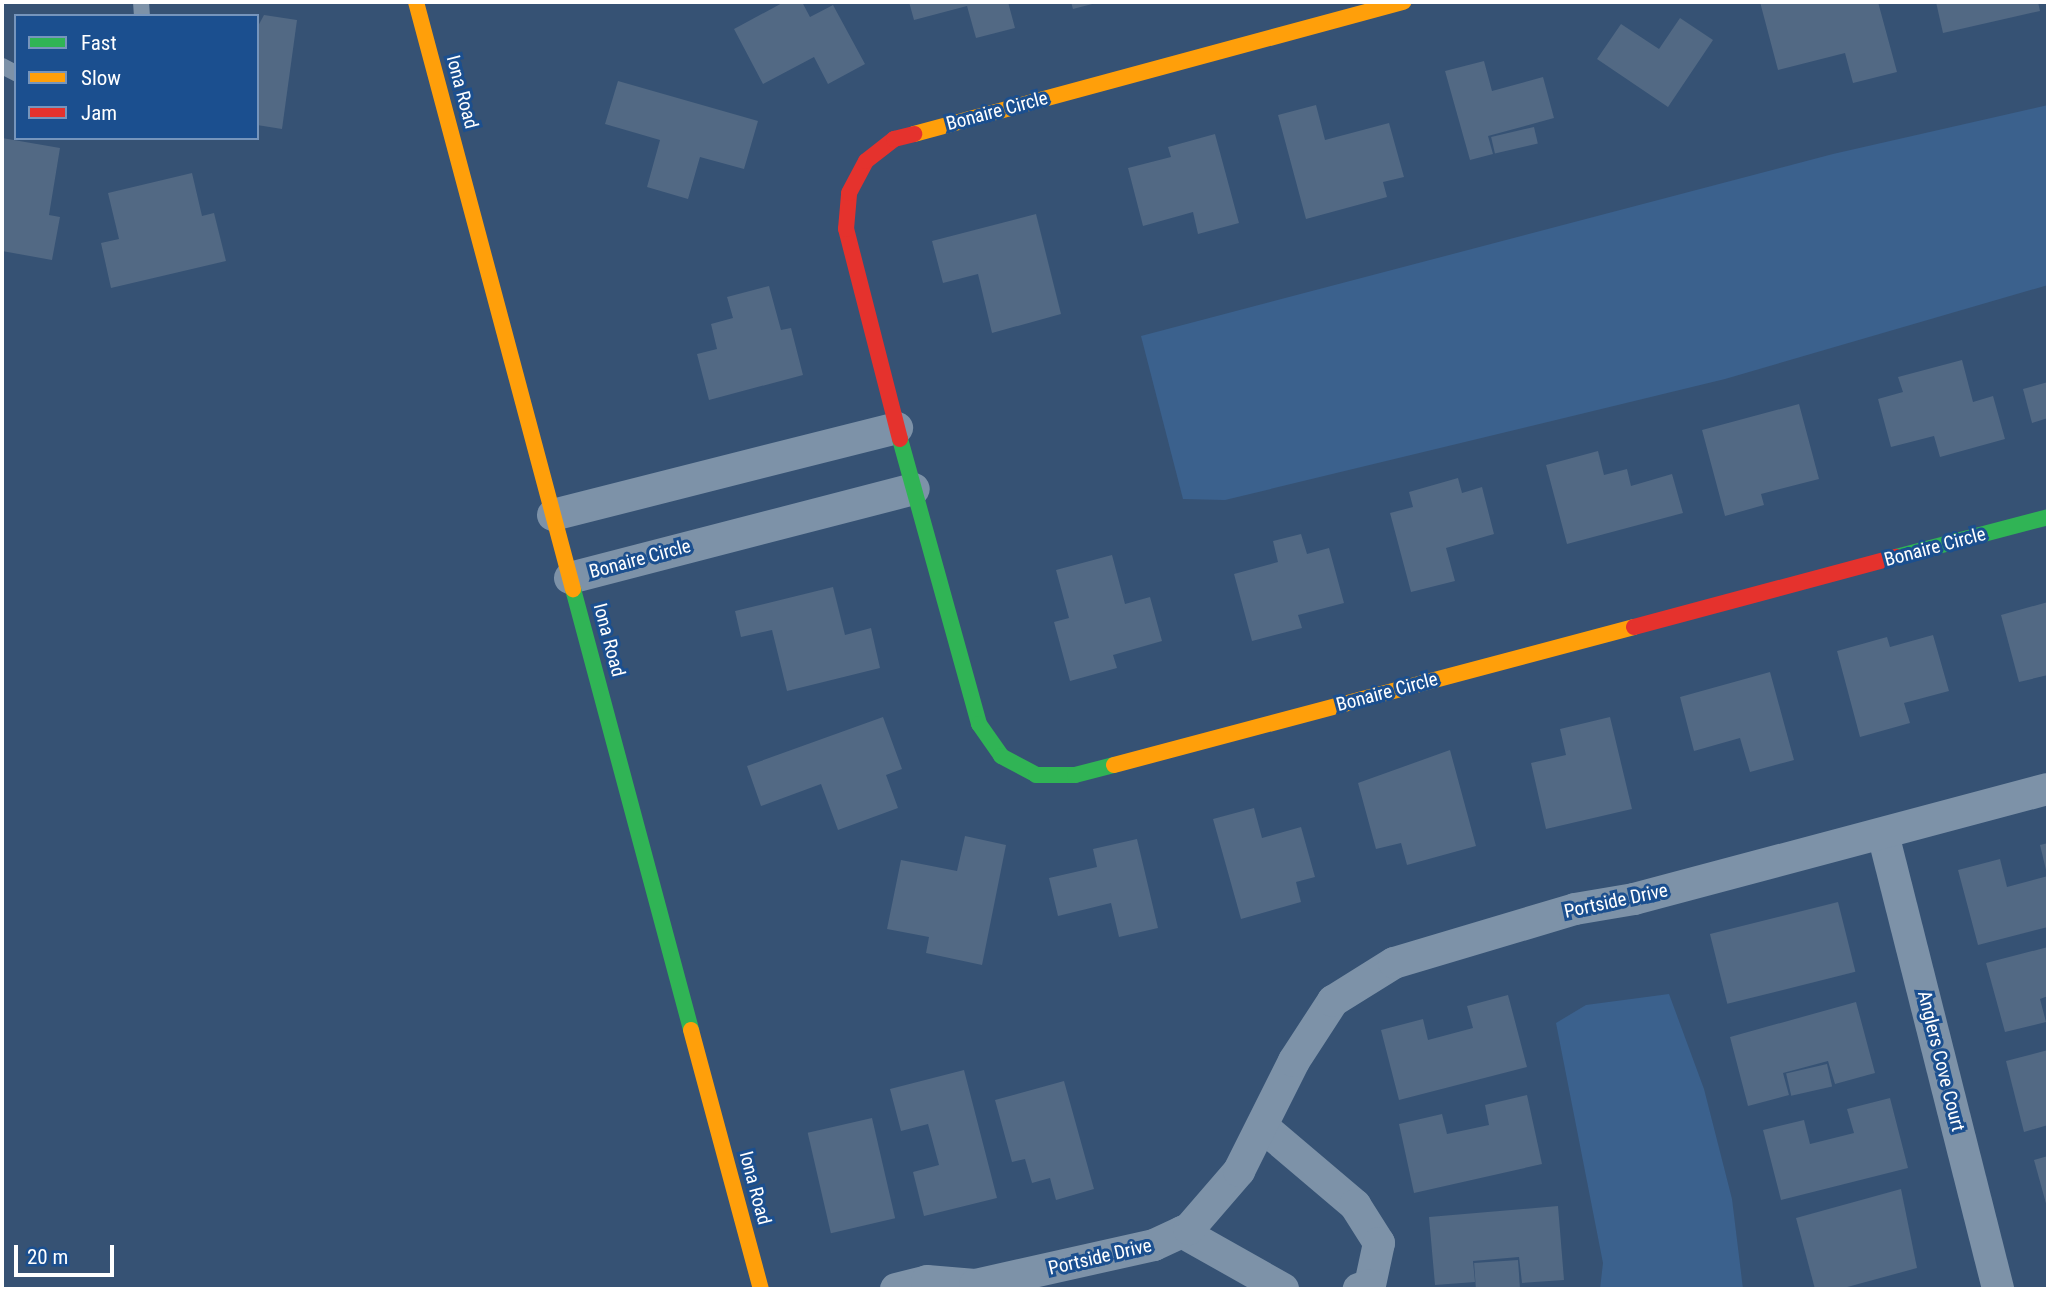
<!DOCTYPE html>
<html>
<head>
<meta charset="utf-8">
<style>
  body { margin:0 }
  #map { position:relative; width:2050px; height:1291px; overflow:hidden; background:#365274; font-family:"Roboto Condensed",sans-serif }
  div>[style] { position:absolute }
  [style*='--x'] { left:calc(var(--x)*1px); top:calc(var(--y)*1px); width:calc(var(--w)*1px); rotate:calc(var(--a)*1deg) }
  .water>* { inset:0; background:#3b618d }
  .building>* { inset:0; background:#526984; transform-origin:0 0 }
  .lane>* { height:16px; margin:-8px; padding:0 8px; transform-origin:8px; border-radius:8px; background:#7d92a8 }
  .street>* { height:32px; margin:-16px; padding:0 16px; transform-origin:16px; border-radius:16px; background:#7d92a8 }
  .fast>* { height:16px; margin:-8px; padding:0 8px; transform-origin:8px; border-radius:8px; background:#30b455 }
  .slow>* { height:16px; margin:-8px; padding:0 8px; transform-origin:8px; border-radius:8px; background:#ff9f0a }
  .jam>* { height:16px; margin:-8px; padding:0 8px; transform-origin:8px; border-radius:8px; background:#e5322d }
  span { translate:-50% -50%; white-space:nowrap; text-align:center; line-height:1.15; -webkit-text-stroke:6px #1b4f8f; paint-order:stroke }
  .street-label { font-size:19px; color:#fff }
  .frame { position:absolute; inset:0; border:4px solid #fff; pointer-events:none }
  .legend { position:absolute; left:14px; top:14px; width:245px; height:126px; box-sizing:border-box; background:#1b4f8f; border:2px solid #7695bc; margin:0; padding:9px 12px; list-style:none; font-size:21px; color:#fff }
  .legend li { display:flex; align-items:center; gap:14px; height:35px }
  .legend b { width:35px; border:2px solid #7695bc }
  .scale { position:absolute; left:14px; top:1245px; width:100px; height:32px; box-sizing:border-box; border:4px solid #fff; border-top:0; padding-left:9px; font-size:21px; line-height:24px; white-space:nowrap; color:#fff; -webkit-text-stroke:5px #1b4f8f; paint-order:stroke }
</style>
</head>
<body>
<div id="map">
  <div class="water">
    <div style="clip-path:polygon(2048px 105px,2048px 285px,1725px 379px,1225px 500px,1183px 499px,1141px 336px,1833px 154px)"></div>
    <div style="clip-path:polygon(1669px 994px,1704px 1089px,1732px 1199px,1743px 1289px,1600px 1289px,1603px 1263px,1556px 1023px,1586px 1005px)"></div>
  </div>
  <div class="building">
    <div style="clip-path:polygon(784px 2px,802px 2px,810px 17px,833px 5px,865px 64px,828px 84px,814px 57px,763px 84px,734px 29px)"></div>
    <div style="clip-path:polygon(909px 2px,1008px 2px,1015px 28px,976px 38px,967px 6px,914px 20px)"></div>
    <div style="clip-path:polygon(1071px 2px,1096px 2px,1096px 3px,1073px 9px)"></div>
    <div style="clip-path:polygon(1760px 2px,1878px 2px,1897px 72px,1853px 83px,1845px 53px,1778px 70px)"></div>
    <div style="clip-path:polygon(1936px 2px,2038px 2px,2040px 11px,1943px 33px)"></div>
    <div style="clip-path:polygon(264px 15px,297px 20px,282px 129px,257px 125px,257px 28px)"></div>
    <div style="clip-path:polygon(1680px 18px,1713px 40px,1668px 107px,1597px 59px,1621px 24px,1659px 49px)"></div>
    <div style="clip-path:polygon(1484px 61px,1492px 91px,1543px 77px,1554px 118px,1488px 136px,1493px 154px,1470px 160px,1445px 71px)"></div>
    <div style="clip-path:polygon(618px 81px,758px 121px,744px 169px,700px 157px,688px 199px,647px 187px,660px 140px,605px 124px)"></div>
    <div style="clip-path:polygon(1316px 105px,1325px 140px,1389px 123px,1404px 177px,1383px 182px,1387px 197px,1306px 219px,1278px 115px)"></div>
    <div style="left:1534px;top:127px;width:17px;height:44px;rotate:77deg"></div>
    <div style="clip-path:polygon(1215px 134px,1239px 223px,1198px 234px,1193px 212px,1143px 226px,1128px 168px,1171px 157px,1168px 147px)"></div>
    <div style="clip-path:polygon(2px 138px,60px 148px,49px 215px,60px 217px,52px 260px,2px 251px)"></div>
    <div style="clip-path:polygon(192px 173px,202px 216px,214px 213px,226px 261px,111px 288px,101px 243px,119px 239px,108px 193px)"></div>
    <div style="clip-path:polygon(1036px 214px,1061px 314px,992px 333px,978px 274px,943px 283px,932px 241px)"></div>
    <div style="clip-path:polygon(769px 286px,781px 330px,791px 328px,803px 375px,709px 400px,697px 354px,717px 349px,711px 324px,733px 318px,727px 297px)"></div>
    <div style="clip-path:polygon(1962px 360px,1973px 402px,1993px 396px,2005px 439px,1940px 457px,1934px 436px,1891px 447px,1878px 399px,1903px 392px,1898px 377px)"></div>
    <div style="clip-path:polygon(2048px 382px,2048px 418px,2032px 423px,2023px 389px)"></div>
    <div style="clip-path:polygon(1799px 404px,1819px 479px,1761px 494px,1764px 505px,1725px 516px,1702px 430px)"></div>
    <div style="clip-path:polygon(1598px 451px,1604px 475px,1627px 469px,1631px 486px,1672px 474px,1683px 513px,1567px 544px,1546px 465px)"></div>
    <div style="clip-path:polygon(1458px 478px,1462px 493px,1482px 487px,1494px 534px,1446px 548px,1455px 581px,1411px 592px,1390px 513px,1413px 507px,1409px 492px)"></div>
    <div style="clip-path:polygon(1301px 534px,1307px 554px,1329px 548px,1344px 603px,1298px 615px,1302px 628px,1252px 641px,1234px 574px,1278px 562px,1273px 541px)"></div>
    <div style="clip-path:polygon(1112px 555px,1125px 604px,1150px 597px,1162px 641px,1113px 655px,1117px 668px,1070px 681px,1054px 622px,1069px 618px,1056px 570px)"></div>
    <div style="clip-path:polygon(833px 587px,845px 635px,871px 628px,880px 668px,787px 691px,772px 630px,741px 637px,735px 611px)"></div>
    <div style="clip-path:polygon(2048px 602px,2048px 675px,2019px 682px,2001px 615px)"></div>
    <div style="clip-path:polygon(1933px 635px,1949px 691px,1904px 703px,1910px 723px,1860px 737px,1837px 651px,1887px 637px,1890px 647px)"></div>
    <div style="clip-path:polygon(1770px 672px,1794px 760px,1750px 772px,1740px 738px,1694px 751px,1680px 697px)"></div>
    <div style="clip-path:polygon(883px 717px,902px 769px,886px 775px,898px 808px,838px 830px,821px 784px,761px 806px,747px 766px)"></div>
    <div style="clip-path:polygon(1610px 717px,1632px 809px,1546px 829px,1531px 763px,1566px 755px,1560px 729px)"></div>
    <div style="clip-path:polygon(1450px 750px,1476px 846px,1407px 865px,1401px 843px,1376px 849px,1358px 783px)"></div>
    <div style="clip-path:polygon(1254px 808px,1262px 838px,1301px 827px,1315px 877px,1296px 882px,1301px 902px,1241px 919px,1213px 819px)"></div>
    <div style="clip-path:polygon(965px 836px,1006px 845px,982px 965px,926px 953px,929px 937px,887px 929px,901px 860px,957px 871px)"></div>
    <div style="clip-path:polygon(1137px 839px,1158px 928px,1119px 937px,1111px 903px,1058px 916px,1049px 878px,1097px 867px,1093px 849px)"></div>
    <div style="clip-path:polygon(2048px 843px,2048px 873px,2047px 874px,2040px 845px)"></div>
    <div style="clip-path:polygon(2000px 859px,2007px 887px,2048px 876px,2048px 927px,1978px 945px,1958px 870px)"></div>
    <div style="left:1838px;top:902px;width:72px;height:132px;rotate:76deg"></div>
    <div style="clip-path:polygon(2048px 947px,2048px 996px,2040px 999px,2046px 1022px,2005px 1032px,1986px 963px)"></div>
    <div style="clip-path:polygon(1508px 995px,1527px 1067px,1399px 1100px,1381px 1030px,1423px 1019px,1428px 1040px,1473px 1028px,1467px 1006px)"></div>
    <div style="clip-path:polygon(1856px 1002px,1875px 1073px,1835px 1084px,1828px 1061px,1783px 1073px,1789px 1095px,1748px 1106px,1730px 1037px)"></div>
    <div style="clip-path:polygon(2048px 1050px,2048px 1125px,2024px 1132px,2006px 1061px)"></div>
    <div style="left:1827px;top:1064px;width:23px;height:42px;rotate:77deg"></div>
    <div style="clip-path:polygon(964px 1070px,997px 1198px,924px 1216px,913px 1172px,939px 1165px,928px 1124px,901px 1131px,890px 1089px)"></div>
    <div style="clip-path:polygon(1064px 1081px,1094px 1189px,1056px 1200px,1050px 1178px,1032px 1183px,1025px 1159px,1012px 1162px,995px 1100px)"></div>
    <div style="clip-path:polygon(1527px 1095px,1542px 1164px,1414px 1193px,1399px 1124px,1442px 1114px,1447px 1134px,1489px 1125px,1485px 1105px)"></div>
    <div style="clip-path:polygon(1890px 1098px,1908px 1168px,1781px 1200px,1763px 1130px,1804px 1120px,1810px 1144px,1854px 1133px,1847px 1109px)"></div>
    <div style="left:872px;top:1118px;width:103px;height:66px;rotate:77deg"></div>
    <div style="clip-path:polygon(2048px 1156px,2048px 1207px,2047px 1207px,2034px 1160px)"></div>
    <div style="clip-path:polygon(1901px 1189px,1917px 1268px,1840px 1289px,1815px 1289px,1796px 1218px)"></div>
    <div style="clip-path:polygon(1558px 1206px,1564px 1280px,1522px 1283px,1519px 1257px,1473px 1261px,1475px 1282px,1435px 1285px,1429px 1217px)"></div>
    <div style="left:1518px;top:1260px;width:29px;height:44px;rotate:86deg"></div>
  </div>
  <div class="lane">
    <div style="--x:141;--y:2;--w:14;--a:86"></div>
    <div style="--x:2;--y:66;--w:16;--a:27"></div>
  </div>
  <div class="street">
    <div style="--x:553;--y:515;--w:355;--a:-14.2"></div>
    <div style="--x:570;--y:578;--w:355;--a:-14.5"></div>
    <div style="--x:1883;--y:834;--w:469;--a:75.8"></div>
    <div style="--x:1263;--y:1127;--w:121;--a:40.3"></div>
    <div style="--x:1355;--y:1205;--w:45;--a:57.7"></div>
    <div style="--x:1379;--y:1243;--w:43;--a:102.1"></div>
    <div style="--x:1370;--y:1285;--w:12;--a:160"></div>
    <div style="--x:1182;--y:1232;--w:116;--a:29.4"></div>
    <div style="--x:896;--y:1289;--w:32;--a:-14"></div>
    <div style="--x:927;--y:1281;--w:48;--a:4.8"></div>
    <div style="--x:975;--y:1285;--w:183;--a:-12.6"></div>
    <div style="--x:1154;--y:1245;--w:38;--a:-25"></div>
    <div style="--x:1189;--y:1229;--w:77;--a:-49.2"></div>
    <div style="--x:1239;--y:1171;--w:123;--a:-63.4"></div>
    <div style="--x:1294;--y:1061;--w:72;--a:-57"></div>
    <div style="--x:1333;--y:1001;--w:72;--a:-31.9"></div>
    <div style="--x:1394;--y:963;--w:189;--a:-16.6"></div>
    <div style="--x:1575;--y:909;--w:60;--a:-9.6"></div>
    <div style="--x:1634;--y:899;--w:428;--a:-14.9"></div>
  </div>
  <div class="fast">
    <div style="--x:900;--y:439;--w:296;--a:74.5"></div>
    <div style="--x:979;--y:724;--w:39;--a:55"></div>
    <div style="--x:1001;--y:756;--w:40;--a:28"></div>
    <div style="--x:1036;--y:775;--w:39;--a:0"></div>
    <div style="--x:1075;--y:775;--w:40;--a:-14.4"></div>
    <div style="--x:1896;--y:557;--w:157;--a:-14.7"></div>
    <div style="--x:573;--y:589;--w:457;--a:75"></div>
  </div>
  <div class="slow">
    <div style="--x:416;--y:2;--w:608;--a:75.03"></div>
    <div style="--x:914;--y:134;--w:507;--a:-15.11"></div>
    <div style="--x:1114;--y:765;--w:538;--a:-14.86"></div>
    <div style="--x:691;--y:1030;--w:268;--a:74.9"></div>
  </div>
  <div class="jam">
    <div style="--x:900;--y:439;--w:217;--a:-104.4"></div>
    <div style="--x:846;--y:229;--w:36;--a:-85"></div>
    <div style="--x:849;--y:193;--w:36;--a:-62"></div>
    <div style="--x:866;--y:161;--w:36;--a:-38"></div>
    <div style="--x:894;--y:139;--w:21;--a:-14"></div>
    <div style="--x:1634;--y:627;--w:271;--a:-15"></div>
  </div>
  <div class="street-label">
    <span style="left:462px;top:92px;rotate:75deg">Iona Road</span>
    <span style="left:997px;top:111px;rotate:-15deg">Bonaire Circle</span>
    <span style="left:1935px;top:547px;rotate:-15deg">Bonaire Circle</span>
    <span style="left:640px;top:559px;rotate:-15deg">Bonaire Circle</span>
    <span style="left:609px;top:640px;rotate:75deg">Iona Road</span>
    <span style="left:1387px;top:692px;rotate:-15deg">Bonaire Circle</span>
    <span style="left:1616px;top:901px;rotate:-12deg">Portside Drive</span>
    <span style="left:1941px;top:1061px;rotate:76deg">Anglers Cove Court</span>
    <span style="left:755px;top:1188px;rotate:75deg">Iona Road</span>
    <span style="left:1100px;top:1257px;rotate:-13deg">Portside Drive</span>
  </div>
  <div class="frame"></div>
  <ul class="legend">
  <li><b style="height:9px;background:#30b455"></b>Fast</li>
  <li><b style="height:9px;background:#ff9f0a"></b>Slow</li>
  <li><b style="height:9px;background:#e5322d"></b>Jam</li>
  </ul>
  <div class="scale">20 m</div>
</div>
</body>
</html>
